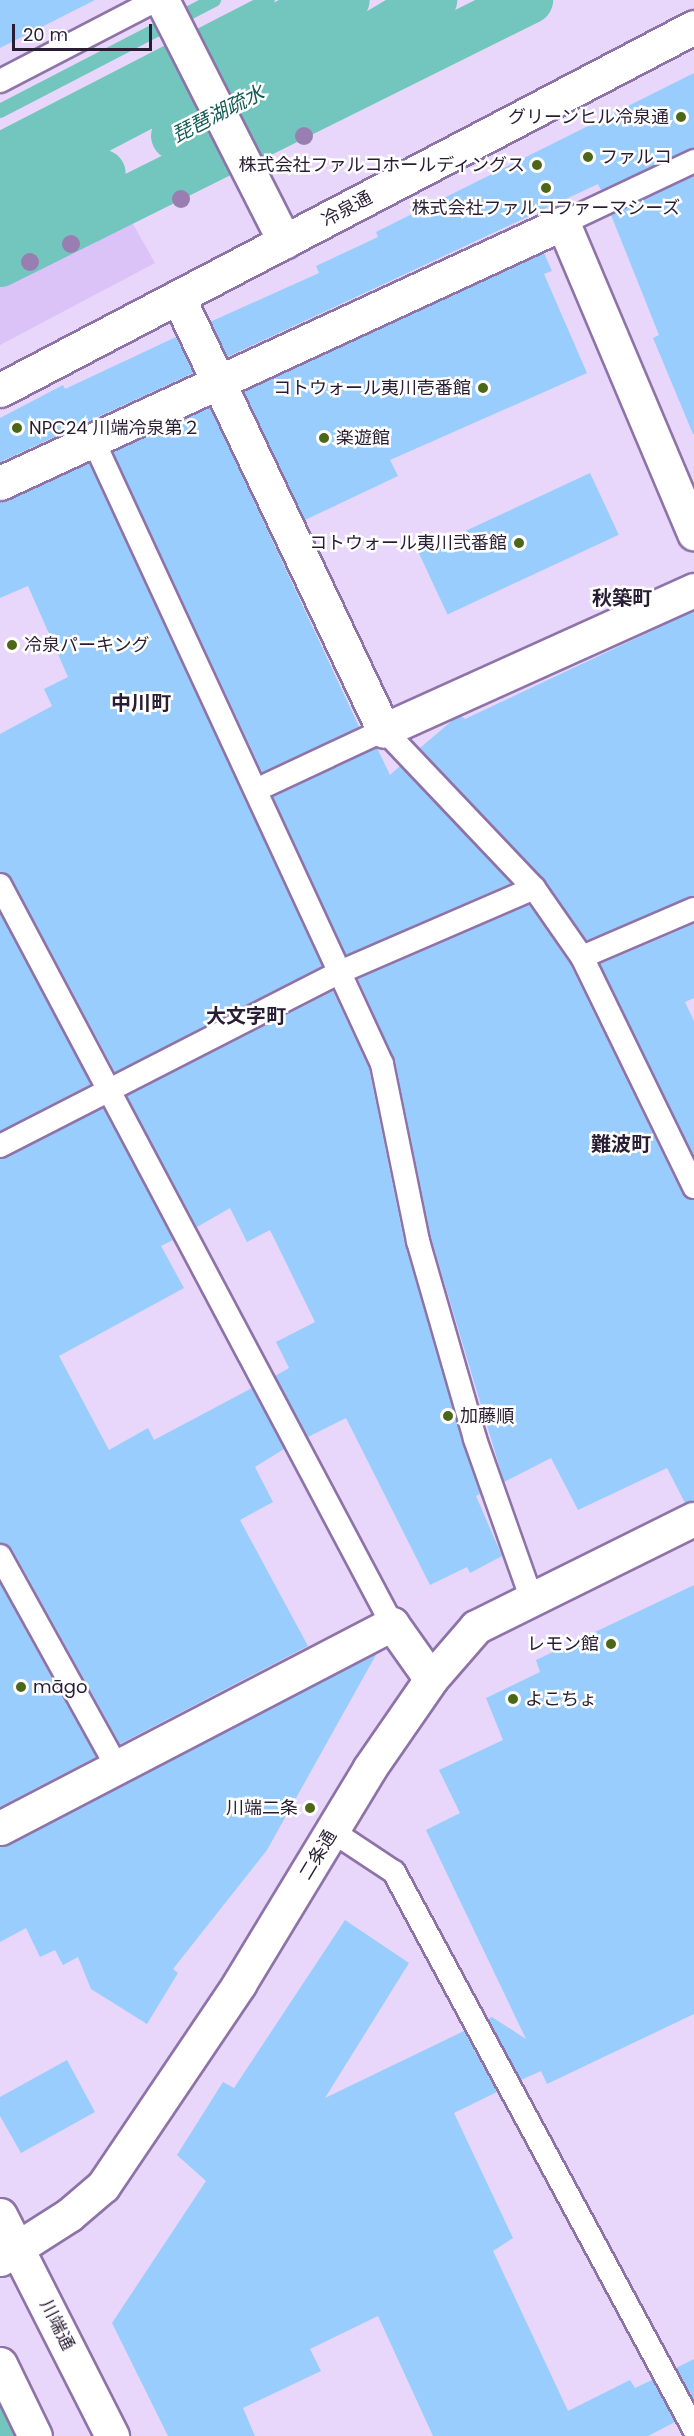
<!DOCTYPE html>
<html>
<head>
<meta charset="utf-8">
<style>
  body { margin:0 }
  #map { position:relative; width:694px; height:2436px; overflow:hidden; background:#e8d7fb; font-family:Poppins,"Noto Sans JP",sans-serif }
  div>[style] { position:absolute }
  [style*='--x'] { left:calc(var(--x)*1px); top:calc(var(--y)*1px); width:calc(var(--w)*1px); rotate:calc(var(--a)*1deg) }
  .green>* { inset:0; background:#dbc2f7 }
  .stream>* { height:14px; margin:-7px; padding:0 7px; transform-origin:7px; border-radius:7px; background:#73c6bd }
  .canal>* { height:48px; margin:-24px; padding:0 24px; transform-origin:24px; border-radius:24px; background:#73c6bd }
  .building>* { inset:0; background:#99cdfd; transform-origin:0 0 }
  .roads { filter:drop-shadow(2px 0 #8e73a9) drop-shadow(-2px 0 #8e73a9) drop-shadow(0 2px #8e73a9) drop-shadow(0 -2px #8e73a9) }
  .service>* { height:22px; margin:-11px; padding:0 11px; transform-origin:11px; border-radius:11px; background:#fff }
  .minor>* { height:33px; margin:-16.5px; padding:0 16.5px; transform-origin:16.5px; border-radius:16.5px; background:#fff }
  .tertiary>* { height:33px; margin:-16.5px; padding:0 16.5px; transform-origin:16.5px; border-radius:16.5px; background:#fff }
  .trees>* { width:18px; height:18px; margin:-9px; border-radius:50%; background:#997eb2 }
  .dots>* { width:16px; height:16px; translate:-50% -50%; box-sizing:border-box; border:3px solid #fff; border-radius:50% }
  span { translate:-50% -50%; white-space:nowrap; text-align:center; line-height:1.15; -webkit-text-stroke:5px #fff; paint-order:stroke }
  .poi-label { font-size:18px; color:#281d33 }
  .right { translate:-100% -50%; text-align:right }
  .left { translate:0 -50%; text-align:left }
  .street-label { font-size:18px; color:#281d33 }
  .water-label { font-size:20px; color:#155b55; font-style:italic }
  .neighbourhood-label { font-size:20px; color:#281d33; font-weight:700 }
  .scale { position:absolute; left:12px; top:24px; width:140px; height:27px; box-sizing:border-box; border:3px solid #281d33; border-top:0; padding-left:8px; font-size:18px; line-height:21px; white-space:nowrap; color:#281d33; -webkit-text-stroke:4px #fff; paint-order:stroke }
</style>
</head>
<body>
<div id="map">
  <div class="green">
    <div style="clip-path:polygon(120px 201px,155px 263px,0 345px,0 263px)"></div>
  </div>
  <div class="stream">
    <div style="--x:0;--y:111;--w:241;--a:-27.4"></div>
    <div style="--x:0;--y:138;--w:301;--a:-27.2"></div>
    <div style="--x:0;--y:150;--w:331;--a:-27"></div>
  </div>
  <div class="canal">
    <div style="--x:175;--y:136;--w:223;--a:-26.9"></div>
    <div style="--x:374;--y:35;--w:69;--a:-30.7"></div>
    <div style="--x:0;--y:181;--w:390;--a:-27.6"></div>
    <div style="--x:0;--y:225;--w:114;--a:-27"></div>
    <div style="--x:0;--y:263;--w:591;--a:-26.43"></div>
    <div style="--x:0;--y:2428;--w:4;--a:-27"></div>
    <div style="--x:4;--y:2426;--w:11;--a:63"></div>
  </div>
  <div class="building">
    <div style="clip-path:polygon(0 0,95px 0,0 48px)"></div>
    <div style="clip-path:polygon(694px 73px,694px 148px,601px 190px,598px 184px,227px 357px,210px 322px,319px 273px,316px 266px,378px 237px,376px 232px)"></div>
    <div style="clip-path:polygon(694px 176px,694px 434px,693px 434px,653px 338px,659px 335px,611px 215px)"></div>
    <div style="clip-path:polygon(544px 253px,552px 271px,544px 274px,587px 373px,390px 460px,398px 476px,305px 520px,244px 391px)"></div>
    <div style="clip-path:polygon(176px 337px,193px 373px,0 462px,0 418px,63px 385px,65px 389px)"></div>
    <div style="left:210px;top:407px;width:353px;height:107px;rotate:65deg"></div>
    <div style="clip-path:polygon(89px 463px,322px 966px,115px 1072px,12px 879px,0 872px,0 734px,52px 706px,44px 689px,68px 677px,28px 586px,0 598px,0 501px)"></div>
    <div style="left:590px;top:473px;width:68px;height:189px;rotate:65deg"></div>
    <div style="clip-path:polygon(694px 611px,694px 896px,587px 940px,544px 879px,420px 748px,454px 719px,461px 716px,465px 719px)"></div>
    <div style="clip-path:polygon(377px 748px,390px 775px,400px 766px,511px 883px,346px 955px,273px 797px)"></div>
    <div style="clip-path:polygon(529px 905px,570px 964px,682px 1193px,694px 1200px,694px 1500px,685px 1503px,667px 1468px,578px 1510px,551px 1458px,504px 1482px,431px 1238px,395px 1061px,358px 979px)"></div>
    <div style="clip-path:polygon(0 914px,91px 1084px,0 1131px)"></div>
    <div style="clip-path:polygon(694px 924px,694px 998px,685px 1002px,694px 1021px,694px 1156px,600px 964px)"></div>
    <div style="clip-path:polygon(333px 991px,369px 1068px,405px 1245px,480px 1494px,476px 1496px,502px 1556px,470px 1573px,467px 1567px,430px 1585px,346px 1418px,308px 1437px,275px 1376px,289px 1368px,276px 1342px,315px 1322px,270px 1230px,247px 1242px,230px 1208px,197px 1227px,127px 1096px)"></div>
    <div style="clip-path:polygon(103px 1108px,173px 1240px,161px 1246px,184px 1288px,59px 1356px,109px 1450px,148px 1428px,154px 1440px,252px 1388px,284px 1449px,255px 1467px,273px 1502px,240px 1520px,308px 1646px,120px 1744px,12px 1549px,0 1543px,0 1159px)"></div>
    <div style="clip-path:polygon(0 1584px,96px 1757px,0 1807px)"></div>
    <div style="clip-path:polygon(694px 1585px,694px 2014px,547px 2084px,541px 2071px,521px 2080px,488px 2019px,492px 2017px,526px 2039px,426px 1830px,460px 1813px,439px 1770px,503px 1740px,486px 1698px,540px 1672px,536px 1660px)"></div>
    <div style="clip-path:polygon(377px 1653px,267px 1850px,173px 1969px,178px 1973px,147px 2024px,91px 1989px,78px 1957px,63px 1965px,55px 1950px,40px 1957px,26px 1928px,0 1942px,0 1847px)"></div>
    <div style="clip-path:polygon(345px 1920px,409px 1963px,325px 2098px,464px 2031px,497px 2092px,454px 2113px,513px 2238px,493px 2251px,568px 2411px,630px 2380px,635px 2388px,652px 2380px,675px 2422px,648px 2436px,433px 2436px,378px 2316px,310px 2349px,321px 2371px,243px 2408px,255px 2436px,168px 2436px,112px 2323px,206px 2181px,177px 2155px,223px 2082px,234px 2088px)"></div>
    <div style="clip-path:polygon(67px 2060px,95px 2112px,21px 2153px,0 2116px,0 2097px)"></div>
    <div style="clip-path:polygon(694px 2359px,694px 2401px,676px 2368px)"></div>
  </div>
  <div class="roads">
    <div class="service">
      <div style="--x:0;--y:81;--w:176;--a:-27.4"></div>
      <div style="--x:563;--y:223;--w:145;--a:-25.3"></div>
      <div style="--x:94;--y:442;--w:685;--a:65.15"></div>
      <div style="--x:382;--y:1064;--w:181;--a:78.5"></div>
      <div style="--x:418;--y:1241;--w:206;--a:73.9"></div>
      <div style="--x:475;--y:1439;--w:171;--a:70.5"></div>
      <div style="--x:256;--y:790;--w:141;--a:-25.1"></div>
      <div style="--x:384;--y:730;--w:218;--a:46.5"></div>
      <div style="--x:534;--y:888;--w:84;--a:55.2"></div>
      <div style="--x:582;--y:957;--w:256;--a:64"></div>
      <div style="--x:0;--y:885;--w:837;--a:62.06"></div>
      <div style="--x:582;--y:957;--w:122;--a:-23.2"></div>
      <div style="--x:0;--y:1146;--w:382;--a:-27.1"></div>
      <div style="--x:340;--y:972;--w:211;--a:-23.4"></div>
      <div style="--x:0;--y:1556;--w:239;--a:61"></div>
      <div style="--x:332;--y:1831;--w:74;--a:33.5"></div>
      <div style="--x:394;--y:1872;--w:633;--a:61.69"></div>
    </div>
    <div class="minor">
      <div style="--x:162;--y:0;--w:271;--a:63.1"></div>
      <div style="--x:178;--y:297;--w:480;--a:64.6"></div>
      <div style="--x:384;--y:730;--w:340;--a:-24.3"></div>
      <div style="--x:0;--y:483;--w:620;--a:-24.79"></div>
      <div style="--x:563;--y:223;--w:337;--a:67.1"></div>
      <div style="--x:0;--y:1828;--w:442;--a:-27.5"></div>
      <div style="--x:392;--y:1624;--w:67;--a:54.7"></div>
    </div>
    <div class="tertiary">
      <div style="--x:0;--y:390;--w:783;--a:-27.61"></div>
      <div style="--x:0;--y:2215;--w:248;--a:63.1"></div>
      <div style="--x:0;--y:2259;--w:82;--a:-32.5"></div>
      <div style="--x:69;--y:2215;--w:45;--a:-40.5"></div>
      <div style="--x:103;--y:2186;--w:244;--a:-56"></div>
      <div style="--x:239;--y:1984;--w:251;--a:-58.8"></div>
      <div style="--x:369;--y:1769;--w:109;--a:-55.4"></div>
      <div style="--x:431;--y:1679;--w:69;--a:-49.1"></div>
      <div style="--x:476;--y:1627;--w:243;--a:-26.4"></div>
      <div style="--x:0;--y:2364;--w:80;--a:64.1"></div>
    </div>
  </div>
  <div class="trees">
    <div style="left:304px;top:136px"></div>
    <div style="left:181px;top:199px"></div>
    <div style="left:71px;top:244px"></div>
    <div style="left:30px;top:262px"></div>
  </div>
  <div class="dots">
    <div style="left:681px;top:117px;background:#4d6719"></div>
    <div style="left:588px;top:157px;background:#4d6719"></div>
    <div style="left:537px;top:165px;background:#4d6719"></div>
    <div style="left:546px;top:188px;background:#4d6719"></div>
    <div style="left:483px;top:388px;background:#4d6719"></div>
    <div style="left:17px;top:428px;background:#4d6719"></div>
    <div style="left:324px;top:438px;background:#4d6719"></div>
    <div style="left:519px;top:543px;background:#4d6719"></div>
    <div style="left:12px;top:645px;background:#4d6719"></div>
    <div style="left:448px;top:1416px;background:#4d6719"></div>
    <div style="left:611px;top:1644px;background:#4d6719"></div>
    <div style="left:21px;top:1687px;background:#4d6719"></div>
    <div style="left:513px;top:1699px;background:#4d6719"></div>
    <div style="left:310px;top:1808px;background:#4d6719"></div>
  </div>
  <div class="poi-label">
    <span class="right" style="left:669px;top:117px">グリーンヒル冷泉通</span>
    <span class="left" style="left:600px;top:157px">ファルコ</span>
    <span class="right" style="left:525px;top:165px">株式会社ファルコホールディングス</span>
    <span style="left:546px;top:208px">株式会社ファルコファーマシーズ</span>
    <span class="right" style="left:471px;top:388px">コトウォール夷川壱番館</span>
    <span class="left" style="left:29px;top:428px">NPC24 川端冷泉第２</span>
    <span class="left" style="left:336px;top:438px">楽遊館</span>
    <span class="right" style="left:507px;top:543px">コトウォール夷川弐番館</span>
    <span class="left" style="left:24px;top:645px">冷泉パーキング</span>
    <span class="left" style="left:460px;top:1416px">加藤順</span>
    <span class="right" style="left:599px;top:1644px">レモン館</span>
    <span class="left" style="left:33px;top:1687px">māgo</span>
    <span class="left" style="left:525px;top:1699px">よこちょ</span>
    <span class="right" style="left:298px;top:1808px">川端二条</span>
  </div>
  <div class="street-label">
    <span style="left:347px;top:209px;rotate:-28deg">冷泉通</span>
    <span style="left:318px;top:1855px;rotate:-59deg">二条通</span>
    <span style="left:57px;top:2325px;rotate:63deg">川端通</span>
  </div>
  <div class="water-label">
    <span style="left:218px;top:114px;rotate:-27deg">琵琶湖疏水</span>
  </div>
  <div class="neighbourhood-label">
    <span style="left:622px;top:598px">秋築町</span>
    <span style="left:141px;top:703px">中川町</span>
    <span style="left:246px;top:1016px">大文字町</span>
    <span style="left:621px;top:1144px">難波町</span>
  </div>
  <div class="scale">20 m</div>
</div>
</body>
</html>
